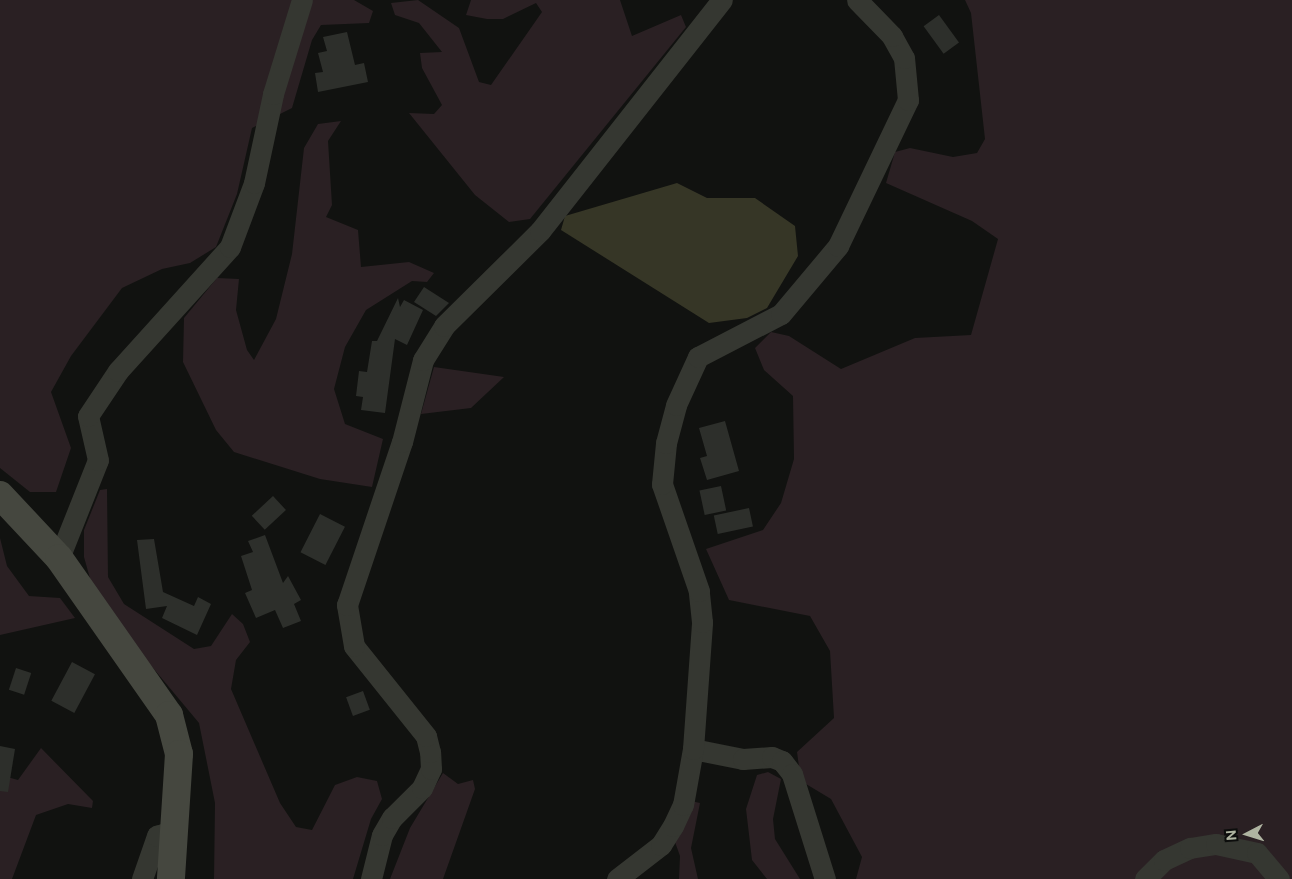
<!DOCTYPE html>
<html>
<head>
<meta charset="utf-8">
<style>
  body { margin:0 }
  #map { position:relative; width:1292px; height:879px; overflow:hidden; background:#111210; font-family:Figtree,sans-serif }
  div>[style] { position:absolute }
  [style*='--x'] { left:calc(var(--x)*1px); top:calc(var(--y)*1px); width:calc(var(--w)*1px); rotate:calc(var(--a)*1deg) }
  .green>* { inset:0; background:#2a2023 }
  .water>* { inset:0; background:#363626 }
  .building>* { inset:0; background:#2d2f2b; transform-origin:0 0 }
  .street>* { height:21px; margin:-10.5px; padding:0 10.5px; transform-origin:10.5px; border-radius:10.5px; background:#353731 }
  .secondary>* { height:28px; margin:-14px; padding:0 14px; transform-origin:14px; border-radius:14px; background:#45473f }
  span { translate:-50% -50%; white-space:nowrap; text-align:center; line-height:1.15; -webkit-text-stroke:4px #0c0d0c; paint-order:stroke }
  .north { position:absolute; left:1222px; top:809px; width:50px; height:50px; -webkit-text-stroke:4px #0c0d0c; paint-order:stroke; rotate:265deg; font-size:14px; font-weight:700; line-height:20px; text-align:center; color:#afb4a1 }
  .north::after { content:''; display:block; margin:auto; width:18px; height:22px; background:#afb4a1; clip-path:polygon(50% 0,100% 100%,50% 72%,0 100%) }
</style>
</head>
<body>
<div id="map">
  <div class="green">
    <div style="clip-path:polygon(0 0,354px 0,373px 11px,369px 23px,321px 25px,312px 40px,292px 108px,252px 128px,237px 194px,216px 247px,190px 263px,162px 269px,122px 288px,71px 356px,51px 392px,71px 448px,56px 492px,30px 492px,0 468px)"></div>
    <div style="clip-path:polygon(418px 0,459px 28px,479px 82px,491px 85px,542px 12px,536px 3px,503px 19px,487px 19px,466px 15px,471px 0,620px 0,632px 36px,681px 15px,686px 27px,530px 219px,509px 222px,475px 195px,409px 113px,434px 114px,442px 105px,422px 68px,420px 53px,442px 52px,419px 23px,395px 15px,391px 3px)"></div>
    <div style="clip-path:polygon(965px 0,1292px 0,1292px 879px,856px 879px,862px 857px,831px 799px,801px 781px,797px 752px,834px 718px,830px 651px,810px 616px,729px 600px,706px 549px,763px 530px,781px 503px,794px 459px,793px 396px,764px 370px,755px 348px,771px 332px,789px 336px,841px 369px,915px 338px,971px 335px,998px 239px,972px 221px,886px 183px,895px 152px,910px 148px,953px 157px,977px 153px,985px 139px,971px 13px)"></div>
    <div style="clip-path:polygon(341px 121px,328px 141px,332px 205px,326px 217px,358px 230px,361px 267px,409px 262px,434px 273px,427px 282px,412px 281px,366px 310px,345px 347px,334px 389px,345px 424px,383px 439px,372px 487px,320px 479px,234px 452px,216px 430px,183px 362px,184px 318px,217px 278px,239px 279px,236px 310px,247px 350px,254px 360px,276px 319px,292px 254px,304px 148px,318px 124px)"></div>
    <div style="clip-path:polygon(434px 367px,504px 377px,471px 408px,421px 414px)"></div>
    <div style="clip-path:polygon(107px 489px,108px 577px,124px 604px,194px 649px,211px 646px,232px 614px,243px 624px,250px 642px,236px 660px,231px 689px,280px 803px,296px 827px,312px 830px,335px 785px,357px 777px,377px 781px,382px 799px,371px 819px,353px 879px,214px 879px,215px 803px,199px 723px,128px 638px,91px 582px,84px 557px,84px 530px,100px 490px)"></div>
    <div style="clip-path:polygon(0 538px,7px 566px,29px 596px,60px 598px,75px 618px,0 635px)"></div>
    <div style="clip-path:polygon(41px 748px,93px 801px,92px 808px,68px 804px,36px 815px,12px 879px,0 879px,0 775px,18px 780px)"></div>
    <div style="clip-path:polygon(768px 772px,781px 779px,773px 819px,775px 839px,800px 879px,767px 879px,752px 860px,746px 809px,757px 775px)"></div>
    <div style="clip-path:polygon(443px 773px,458px 784px,473px 780px,475px 789px,443px 879px,390px 879px,410px 828px)"></div>
    <div style="clip-path:polygon(691px 801px,700px 803px,691px 848px,698px 879px,679px 879px,680px 856px,675px 842px)"></div>
  </div>
  <div class="water">
    <div style="clip-path:polygon(677px 183px,707px 198px,755px 198px,795px 226px,798px 256px,767px 308px,747px 318px,709px 323px,561px 230px,565px 216px)"></div>
  </div>
  <div class="building">
    <div style="left:939px;top:15px;width:34px;height:19px;rotate:54deg"></div>
    <div style="clip-path:polygon(347px 32px,355px 65px,364px 63px,368px 82px,318px 92px,315px 73px,323px 72px,318px 53px,327px 51px,323px 37px)"></div>
    <div style="clip-path:polygon(424px 287px,449px 303px,436px 316px,414px 302px)"></div>
    <div style="clip-path:polygon(398px 298px,400px 307px,404px 300px,423px 310px,407px 345px,395px 339px,385px 413px,361px 410px,363px 397px,356px 396px,359px 371px,367px 372px,372px 341px,377px 341px)"></div>
    <div style="clip-path:polygon(725px 421px,739px 471px,707px 480px,700px 458px,707px 456px,699px 428px)"></div>
    <div style="left:721px;top:486px;width:25px;height:22px;rotate:78deg"></div>
    <div style="left:273px;top:496px;width:19px;height:29px;rotate:47deg"></div>
    <div style="left:749px;top:508px;width:19px;height:36px;rotate:78deg"></div>
    <div style="left:320px;top:514px;width:28px;height:43px;rotate:27deg"></div>
    <div style="clip-path:polygon(265px 535px,283px 583px,288px 576px,301px 600px,294px 604px,301px 621px,283px 628px,275px 610px,256px 618px,245px 593px,252px 590px,241px 556px,253px 552px,248px 541px)"></div>
    <div style="clip-path:polygon(154px 539px,163px 592px,194px 606px,198px 597px,211px 604px,197px 635px,162px 618px,167px 606px,146px 609px,137px 540px)"></div>
    <div style="left:72px;top:662px;width:26px;height:44px;rotate:28deg"></div>
    <div style="left:16px;top:668px;width:16px;height:23px;rotate:18deg"></div>
    <div style="left:363px;top:691px;width:20px;height:18px;rotate:70deg"></div>
    <div style="clip-path:polygon(0 746px,15px 749px,8px 792px,0 791px)"></div>
  </div>
  <div class="street">
    <div style="--x:59;--y:558;--w:105;--a:-68.3"></div>
    <div style="--x:98;--y:460;--w:45;--a:-102.8"></div>
    <div style="--x:88;--y:416;--w:54;--a:-56.3"></div>
    <div style="--x:118;--y:371;--w:167;--a:-47.9"></div>
    <div style="--x:230;--y:247;--w:68;--a:-69.4"></div>
    <div style="--x:254;--y:183;--w:91;--a:-77.9"></div>
    <div style="--x:273;--y:94;--w:98;--a:-72.9"></div>
    <div style="--x:693;--y:749;--w:51;--a:11.3"></div>
    <div style="--x:743;--y:759;--w:29;--a:-4"></div>
    <div style="--x:772;--y:757;--w:11;--a:22"></div>
    <div style="--x:782;--y:761;--w:16;--a:52"></div>
    <div style="--x:792;--y:774;--w:110;--a:72.6"></div>
    <div style="--x:142;--y:879;--w:46;--a:-70.8"></div>
    <div style="--x:157;--y:836;--w:18;--a:-19"></div>
    <div style="--x:371;--y:879;--w:45;--a:-76"></div>
    <div style="--x:382;--y:835;--w:20;--a:-60"></div>
    <div style="--x:392;--y:818;--w:42;--a:-45"></div>
    <div style="--x:422;--y:788;--w:21;--a:-65"></div>
    <div style="--x:431;--y:769;--w:17;--a:-93"></div>
    <div style="--x:430;--y:752;--w:16;--a:-104"></div>
    <div style="--x:426;--y:736;--w:115;--a:-128.7"></div>
    <div style="--x:354;--y:646;--w:42;--a:-99.7"></div>
    <div style="--x:347;--y:605;--w:172;--a:-71.4"></div>
    <div style="--x:402;--y:442;--w:85;--a:-75.6"></div>
    <div style="--x:423;--y:360;--w:40;--a:-58"></div>
    <div style="--x:444;--y:326;--w:135;--a:-44.7"></div>
    <div style="--x:540;--y:231;--w:294;--a:-51.8"></div>
    <div style="--x:617;--y:879;--w:56;--a:-37.7"></div>
    <div style="--x:661;--y:845;--w:22;--a:-58"></div>
    <div style="--x:673;--y:826;--w:23;--a:-65"></div>
    <div style="--x:683;--y:805;--w:57;--a:-79.9"></div>
    <div style="--x:693;--y:749;--w:127;--a:-85.9"></div>
    <div style="--x:702;--y:622;--w:31;--a:-96"></div>
    <div style="--x:699;--y:591;--w:113;--a:-109.1"></div>
    <div style="--x:662;--y:484;--w:41;--a:-84.4"></div>
    <div style="--x:666;--y:443;--w:39;--a:-75"></div>
    <div style="--x:676;--y:405;--w:53;--a:-65.4"></div>
    <div style="--x:698;--y:357;--w:93;--a:-27.4"></div>
    <div style="--x:781;--y:314;--w:89;--a:-50"></div>
    <div style="--x:838;--y:246;--w:162;--a:-64.4"></div>
    <div style="--x:908;--y:100;--w:42;--a:-95.4"></div>
    <div style="--x:904;--y:58;--w:25;--a:-119"></div>
    <div style="--x:892;--y:36;--w:50;--a:-134.2"></div>
    <div style="--x:1145;--y:879;--w:27;--a:-45"></div>
    <div style="--x:1164;--y:860;--w:29;--a:-25"></div>
    <div style="--x:1190;--y:848;--w:26;--a:-9"></div>
    <div style="--x:1216;--y:844;--w:42;--a:12.4"></div>
    <div style="--x:1257;--y:853;--w:34;--a:50"></div>
  </div>
  <div class="secondary">
    <div style="--x:0;--y:495;--w:86;--a:46.9"></div>
    <div style="--x:59;--y:558;--w:192;--a:55"></div>
    <div style="--x:169;--y:715;--w:40;--a:75.6"></div>
    <div style="--x:179;--y:754;--w:125;--a:93.7"></div>
  </div>
  <div class="north">N</div>
</div>
</body>
</html>
